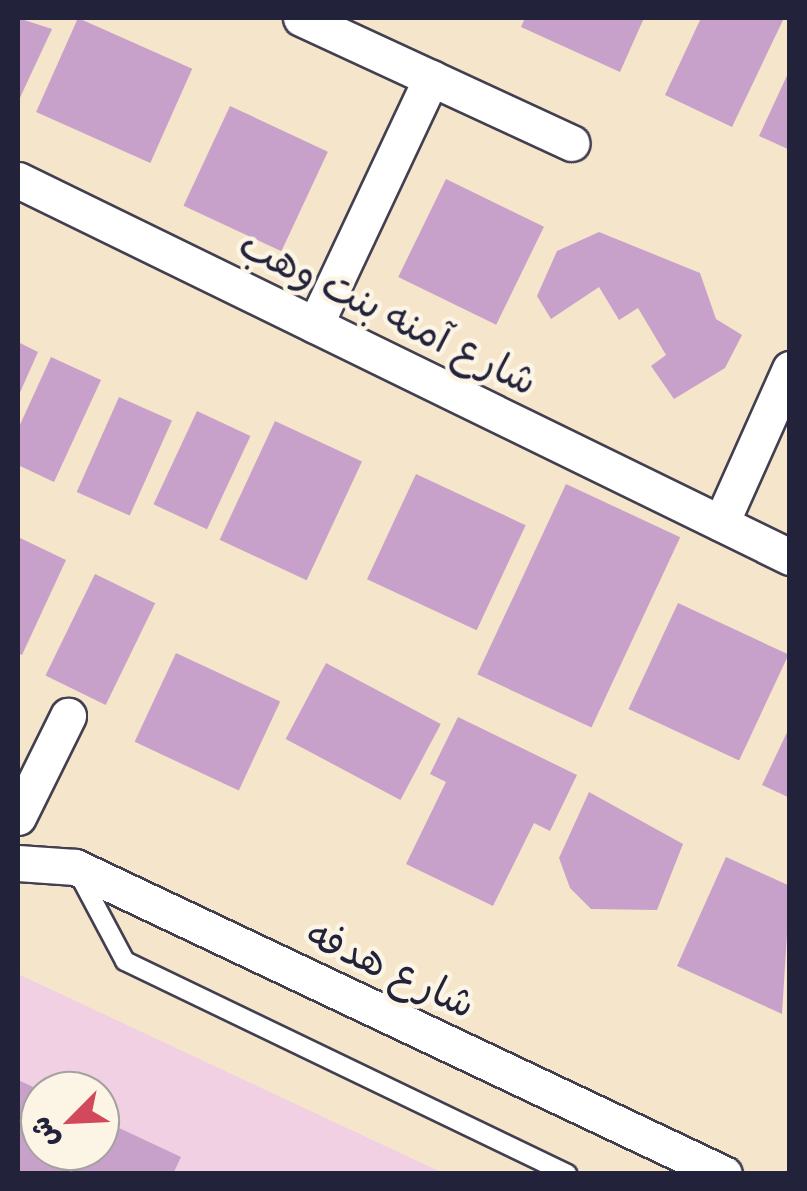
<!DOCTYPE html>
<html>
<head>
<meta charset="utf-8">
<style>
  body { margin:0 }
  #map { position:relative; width:807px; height:1191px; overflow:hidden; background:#f5e5cb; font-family:Caveat,"Playpen Sans Arabic",sans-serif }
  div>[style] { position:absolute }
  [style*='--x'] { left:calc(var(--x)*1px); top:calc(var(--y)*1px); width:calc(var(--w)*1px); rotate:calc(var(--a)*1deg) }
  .built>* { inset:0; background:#f1d0e3 }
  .building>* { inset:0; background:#c8a1ca; transform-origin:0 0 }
  .roads { filter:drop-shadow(2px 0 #423f51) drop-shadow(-2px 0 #423f51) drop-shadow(0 2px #423f51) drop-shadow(0 -2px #423f51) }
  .lane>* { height:18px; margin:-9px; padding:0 9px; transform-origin:9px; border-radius:9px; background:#fff }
  .street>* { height:35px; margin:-17.5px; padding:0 17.5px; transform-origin:17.5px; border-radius:17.5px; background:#fff }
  span { translate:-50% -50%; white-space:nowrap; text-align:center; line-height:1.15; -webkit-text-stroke:9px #fcf5e5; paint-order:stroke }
  .street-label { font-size:40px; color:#22223b }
  .frame { position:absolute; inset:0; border:20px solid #22223b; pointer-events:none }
  .north { position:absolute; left:20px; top:1071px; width:100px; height:100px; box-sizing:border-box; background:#fcf5e5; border:2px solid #a5a1a1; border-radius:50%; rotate:246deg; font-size:28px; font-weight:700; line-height:40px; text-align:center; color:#22223b }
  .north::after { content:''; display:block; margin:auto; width:35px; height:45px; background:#d1495b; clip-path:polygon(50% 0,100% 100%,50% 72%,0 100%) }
</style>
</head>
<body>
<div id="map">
  <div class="built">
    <div style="clip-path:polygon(evenodd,18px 974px,443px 1173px,18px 1174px,18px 974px,40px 1091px,100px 1091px,100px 1151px,40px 1151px,40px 1091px)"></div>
  </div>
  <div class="building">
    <div style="clip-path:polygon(18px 18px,52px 29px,18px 102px)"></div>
    <div style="left:78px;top:18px;width:125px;height:103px;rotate:24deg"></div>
    <div style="clip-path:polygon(525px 18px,644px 18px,620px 72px,521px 27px)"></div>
    <div style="clip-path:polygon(701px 18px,784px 18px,732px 127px,665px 95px)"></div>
    <div style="clip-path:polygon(790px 69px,790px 150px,759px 136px)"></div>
    <div style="left:230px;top:106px;width:108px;height:110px;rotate:25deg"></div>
    <div style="left:446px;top:179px;width:109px;height:109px;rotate:26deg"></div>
    <div style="clip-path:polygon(599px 232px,700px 273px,716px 319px,742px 335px,725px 368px,674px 399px,651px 366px,666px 355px,638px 308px,619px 320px,599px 287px,551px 319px,537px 296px,557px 251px)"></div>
    <div style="clip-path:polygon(18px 342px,38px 352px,18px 397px)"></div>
    <div style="clip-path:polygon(51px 357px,101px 380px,54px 482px,18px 465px,18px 429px)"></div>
    <div style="left:119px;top:397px;width:58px;height:104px;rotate:24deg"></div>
    <div style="left:197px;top:411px;width:59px;height:103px;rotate:25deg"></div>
    <div style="left:275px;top:421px;width:96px;height:131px;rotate:25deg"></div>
    <div style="left:416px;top:474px;width:121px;height:116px;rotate:25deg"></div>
    <div style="left:566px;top:484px;width:126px;height:210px;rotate:25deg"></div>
    <div style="clip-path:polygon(18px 537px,66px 560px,22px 655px,18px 653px)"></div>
    <div style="left:95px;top:574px;width:67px;height:113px;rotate:26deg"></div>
    <div style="left:678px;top:603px;width:122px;height:117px;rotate:25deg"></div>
    <div style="left:176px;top:653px;width:115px;height:98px;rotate:25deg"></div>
    <div style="left:326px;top:663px;width:130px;height:86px;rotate:28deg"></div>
    <div style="clip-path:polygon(458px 717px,577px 775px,550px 831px,534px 823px,493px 906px,406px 864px,446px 782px,430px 774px)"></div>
    <div style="clip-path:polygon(790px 726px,790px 798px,762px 785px)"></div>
    <div style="clip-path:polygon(589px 792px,683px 844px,657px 910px,591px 909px,570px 888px,559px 858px)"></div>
    <div style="clip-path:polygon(726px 857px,790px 886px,782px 1014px,677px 966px)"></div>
    <div style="clip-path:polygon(18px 1080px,40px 1090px,40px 1151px,100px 1151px,100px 1119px,181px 1157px,173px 1174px,18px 1174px)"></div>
  </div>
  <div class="roads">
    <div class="lane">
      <div style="--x:77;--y:871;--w:102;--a:61.9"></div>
      <div style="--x:125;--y:961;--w:491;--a:25.7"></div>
    </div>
    <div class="street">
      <div style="--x:301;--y:18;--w:298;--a:24.8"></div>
      <div style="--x:18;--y:180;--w:859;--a:26.03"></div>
      <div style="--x:315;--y:325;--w:273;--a:-64.8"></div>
      <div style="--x:721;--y:523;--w:169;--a:-65.9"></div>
      <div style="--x:18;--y:817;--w:113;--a:-63.7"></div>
      <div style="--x:18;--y:863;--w:57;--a:4"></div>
      <div style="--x:75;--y:867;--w:718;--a:25.32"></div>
    </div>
  </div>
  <div class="street-label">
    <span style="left:388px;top:313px;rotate:26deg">شارع آمنه بنت وهب</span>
    <span style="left:391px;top:969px;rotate:25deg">شارع هدفه</span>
  </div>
  <div class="frame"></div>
  <div class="north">ش</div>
</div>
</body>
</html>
